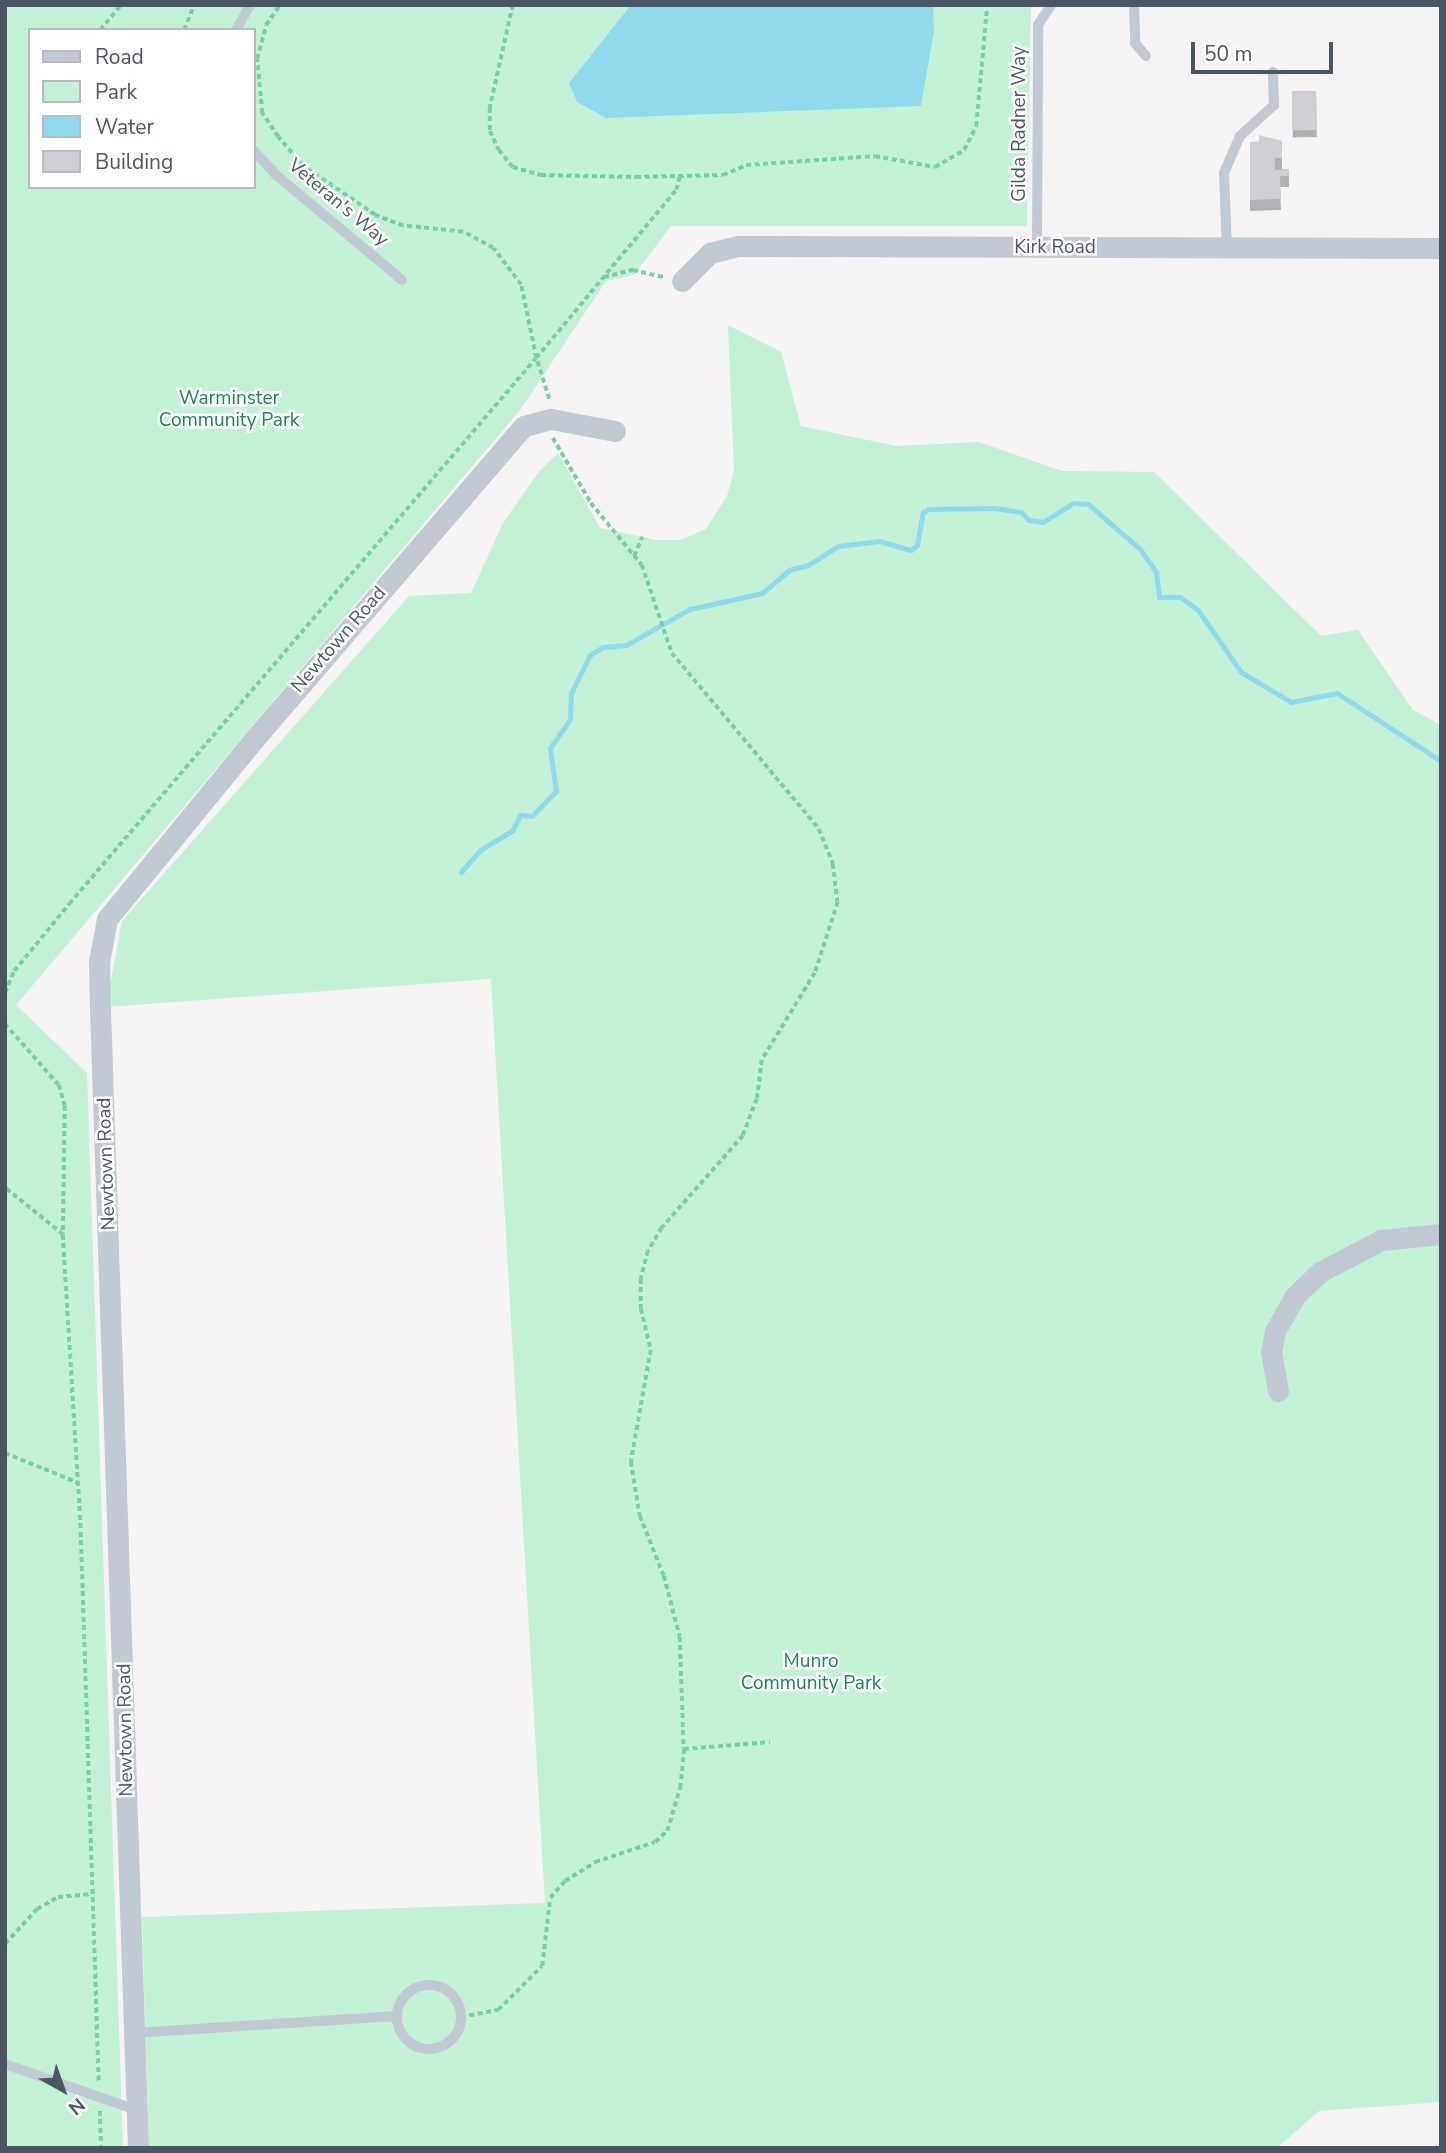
<!DOCTYPE html>
<html>
<head>
<meta charset="utf-8">
<style>
  body { margin:0 }
  #map { position:relative; width:1446px; height:2153px; overflow:hidden; background:#f5f3f3; font-family:"Nunito Sans",sans-serif }
  div>[style] { position:absolute }
  [style*='--x'] { left:calc(var(--x)*1px); top:calc(var(--y)*1px); width:calc(var(--w)*1px); rotate:calc(var(--a)*1deg) }
  .green>* { inset:0; background:#c3f1d5 }
  .water>* { inset:0; background:#90daee }
  .stream>* { height:5px; margin:-2.5px; padding:0 2.5px; transform-origin:2.5px; border-radius:2.5px; background:#90daee }
  .path>* { height:3.5px; margin-top:-1.75px; transform-origin:0; background:repeating-linear-gradient(90deg,#7ad0a6 0 5px,transparent 0 8.5px) }
  .lane>* { height:10px; margin:-5px; padding:0 5px; transform-origin:5px; border-radius:5px; background:#c1cad2 }
  .lane>.ring { margin:-5px; padding:0; box-sizing:content-box; background:none; border:10px solid #c1cad2; border-radius:50% }
  .street>* { height:21px; margin:-10.5px; padding:0 10.5px; transform-origin:10.5px; border-radius:10.5px; background:#c1cad2 }
  .wall>* { inset:0; background:#b0b2b7; transform-origin:0 0 }
  .building>* { inset:0; background:#cdcfd5; transform-origin:0 0 }
  span { translate:-50% -50%; white-space:nowrap; text-align:center; line-height:1.15; -webkit-text-stroke:5px #fff; paint-order:stroke }
  .street-label { font-size:19px; color:#4a5661 }
  .park-label { font-size:19px; color:#17864f }
  .frame { position:absolute; inset:0; border:7px solid #4a5661; pointer-events:none }
  .legend { position:absolute; left:28px; top:28px; width:228px; height:161px; box-sizing:border-box; background:#fff; border:2px solid #b7bbc0; margin:0; padding:9px 12px; list-style:none; font-size:21px; color:#4a5661 }
  .legend li { display:flex; align-items:center; gap:14px; height:35px }
  .legend b { width:35px; border:2px solid #b7bbc0 }
  .north { position:absolute; left:28px; top:2055px; width:70px; height:70px; -webkit-text-stroke:5px #fff; paint-order:stroke; rotate:140deg; font-size:19px; font-weight:700; line-height:28px; text-align:center; color:#4a5661 }
  .north::after { content:''; display:block; margin:auto; width:24px; height:32px; background:#4a5661; clip-path:polygon(50% 0,100% 100%,50% 72%,0 100%) }
  .scale { position:absolute; left:1191px; top:42px; width:142px; height:32px; box-sizing:border-box; border:4px solid #4a5661; border-top:0; padding-left:9px; font-size:21px; line-height:24px; white-space:nowrap; color:#4a5661; -webkit-text-stroke:5px #fff; paint-order:stroke }
</style>
</head>
<body>
<div id="map">
  <div class="green">
    <div style="clip-path:polygon(evenodd,5px 5px,1031px 5px,1027px 226px,671px 226px,634px 275px,606px 281px,520px 410px,16px 1005px,87px 1073px,123px 2148px,5px 2148px,5px 5px,30px 30px,254px 30px,254px 187px,30px 187px,30px 30px)"></div>
    <div style="clip-path:polygon(728px 325px,781px 352px,801px 426px,896px 446px,979px 442px,1062px 471px,1154px 472px,1321px 636px,1358px 630px,1413px 710px,1441px 725px,1441px 2102px,1319px 2111px,1277px 2148px,149px 2148px,142px 1917px,545px 1903px,491px 979px,106px 1007px,122px 921px,409px 596px,471px 593px,503px 523px,538px 473px,558px 453px,600px 528px,656px 540px,680px 540px,706px 529px,727px 496px,734px 470px)"></div>
  </div>
  <div class="water">
    <div style="clip-path:polygon(631px 5px,933px 5px,934px 31px,921px 106px,606px 118px,577px 102px,569px 83px)"></div>
  </div>
  <div class="stream">
    <div style="--x:461;--y:872;--w:29;--a:-49"></div>
    <div style="--x:480;--y:850;--w:37;--a:-31"></div>
    <div style="--x:512;--y:831;--w:18;--a:-63"></div>
    <div style="--x:520;--y:815;--w:12;--a:5"></div>
    <div style="--x:532;--y:816;--w:35;--a:-46"></div>
    <div style="--x:556;--y:791;--w:43;--a:-97.9"></div>
    <div style="--x:550;--y:748;--w:35;--a:-55"></div>
    <div style="--x:570;--y:719;--w:26;--a:-88"></div>
    <div style="--x:571;--y:693;--w:42;--a:-63.4"></div>
    <div style="--x:590;--y:655;--w:15;--a:-32"></div>
    <div style="--x:603;--y:647;--w:23;--a:-5"></div>
    <div style="--x:626;--y:645;--w:73;--a:-29.4"></div>
    <div style="--x:690;--y:609;--w:74;--a:-12.5"></div>
    <div style="--x:762;--y:593;--w:35;--a:-40"></div>
    <div style="--x:789;--y:570;--w:20;--a:-15"></div>
    <div style="--x:808;--y:565;--w:36;--a:-32"></div>
    <div style="--x:839;--y:546;--w:40;--a:-7.1"></div>
    <div style="--x:879;--y:541;--w:33;--a:16"></div>
    <div style="--x:911;--y:550;--w:8;--a:-40"></div>
    <div style="--x:917;--y:545;--w:34;--a:-80"></div>
    <div style="--x:923;--y:512;--w:7;--a:-27"></div>
    <div style="--x:929;--y:509;--w:66;--a:-0.9"></div>
    <div style="--x:995;--y:508;--w:26;--a:9"></div>
    <div style="--x:1021;--y:512;--w:11;--a:45"></div>
    <div style="--x:1029;--y:520;--w:14;--a:8"></div>
    <div style="--x:1043;--y:522;--w:36;--a:-32"></div>
    <div style="--x:1074;--y:503;--w:14;--a:4"></div>
    <div style="--x:1088;--y:504;--w:69;--a:40.9"></div>
    <div style="--x:1140;--y:549;--w:28;--a:55"></div>
    <div style="--x:1156;--y:572;--w:25;--a:83"></div>
    <div style="--x:1159;--y:597;--w:21;--a:0"></div>
    <div style="--x:1180;--y:597;--w:22;--a:36"></div>
    <div style="--x:1198;--y:610;--w:75;--a:55.3"></div>
    <div style="--x:1241;--y:672;--w:58;--a:31"></div>
    <div style="--x:1291;--y:702;--w:47;--a:-11.1"></div>
    <div style="--x:1337;--y:693;--w:124;--a:33.2"></div>
  </div>
  <div class="path">
    <div style="--x:513;--y:5;--w:106;--a:102.6"></div>
    <div style="--x:490;--y:108;--w:23;--a:90"></div>
    <div style="--x:490;--y:131;--w:21;--a:65"></div>
    <div style="--x:499;--y:150;--w:22;--a:51"></div>
    <div style="--x:513;--y:167;--w:29;--a:16"></div>
    <div style="--x:541;--y:175;--w:95;--a:1.2"></div>
    <div style="--x:636;--y:177;--w:87;--a:-1.3"></div>
    <div style="--x:723;--y:175;--w:25;--a:-23"></div>
    <div style="--x:746;--y:165;--w:129;--a:-4"></div>
    <div style="--x:875;--y:156;--w:61;--a:10.4"></div>
    <div style="--x:935;--y:167;--w:34;--a:-30"></div>
    <div style="--x:964;--y:150;--w:27;--a:-63"></div>
    <div style="--x:976;--y:126;--w:121;--a:-84.8"></div>
    <div style="--x:100;--y:30;--w:33;--a:-50"></div>
    <div style="--x:184;--y:30;--w:27;--a:-68"></div>
    <div style="--x:604;--y:277;--w:30;--a:-14"></div>
    <div style="--x:633;--y:270;--w:32;--a:13"></div>
    <div style="--x:549;--y:399;--w:43;--a:-107.6"></div>
    <div style="--x:536;--y:358;--w:219;--a:-50.2"></div>
    <div style="--x:676;--y:190;--w:16;--a:-75"></div>
    <div style="--x:553;--y:438;--w:75;--a:59.7"></div>
    <div style="--x:591;--y:503;--w:80;--a:50.6"></div>
    <div style="--x:642;--y:565;--w:93;--a:71.2"></div>
    <div style="--x:672;--y:653;--w:229;--a:50.1"></div>
    <div style="--x:819;--y:829;--w:38;--a:68"></div>
    <div style="--x:833;--y:864;--w:38;--a:83"></div>
    <div style="--x:838;--y:902;--w:75;--a:107.9"></div>
    <div style="--x:815;--y:973;--w:102;--a:121.3"></div>
    <div style="--x:762;--y:1060;--w:39;--a:97"></div>
    <div style="--x:757;--y:1099;--w:40;--a:111"></div>
    <div style="--x:743;--y:1136;--w:123;--a:131.4"></div>
    <div style="--x:662;--y:1228;--w:27;--a:121"></div>
    <div style="--x:648;--y:1251;--w:29;--a:104"></div>
    <div style="--x:641;--y:1279;--w:30;--a:90"></div>
    <div style="--x:641;--y:1309;--w:42;--a:76.3"></div>
    <div style="--x:651;--y:1350;--w:114;--a:100.1"></div>
    <div style="--x:631;--y:1462;--w:55;--a:80.5"></div>
    <div style="--x:640;--y:1516;--w:65;--a:68.2"></div>
    <div style="--x:664;--y:1576;--w:63;--a:75.3"></div>
    <div style="--x:680;--y:1637;--w:112;--a:88"></div>
    <div style="--x:634;--y:556;--w:21;--a:-67"></div>
    <div style="--x:5;--y:993;--w:24;--a:-68"></div>
    <div style="--x:14;--y:971;--w:87;--a:-50.6"></div>
    <div style="--x:69;--y:904;--w:718;--a:-49.46"></div>
    <div style="--x:536;--y:358;--w:75;--a:-101.6"></div>
    <div style="--x:521;--y:285;--w:46;--a:-127.1"></div>
    <div style="--x:493;--y:248;--w:34;--a:-152"></div>
    <div style="--x:463;--y:232;--w:60;--a:-174.3"></div>
    <div style="--x:403;--y:226;--w:30;--a:-159"></div>
    <div style="--x:375;--y:215;--w:87;--a:-145.8"></div>
    <div style="--x:303;--y:166;--w:38;--a:-131"></div>
    <div style="--x:278;--y:137;--w:29;--a:-124"></div>
    <div style="--x:262;--y:113;--w:54;--a:-95.3"></div>
    <div style="--x:257;--y:59;--w:35;--a:-75"></div>
    <div style="--x:266;--y:25;--w:24;--a:-55"></div>
    <div style="--x:5;--y:1024;--w:81;--a:48.5"></div>
    <div style="--x:59;--y:1085;--w:22;--a:74"></div>
    <div style="--x:65;--y:1106;--w:129;--a:90.9"></div>
    <div style="--x:63;--y:1235;--w:75;--a:-141"></div>
    <div style="--x:63;--y:1235;--w:298;--a:86.5"></div>
    <div style="--x:81;--y:1532;--w:550;--a:88.13"></div>
    <div style="--x:5;--y:1453;--w:80;--a:22.1"></div>
    <div style="--x:5;--y:1944;--w:47;--a:-47.6"></div>
    <div style="--x:37;--y:1909;--w:24;--a:-30"></div>
    <div style="--x:58;--y:1897;--w:34;--a:-5"></div>
    <div style="--x:461;--y:2017;--w:38;--a:-11"></div>
    <div style="--x:498;--y:2010;--w:62;--a:-45"></div>
    <div style="--x:542;--y:1966;--w:68;--a:-83.3"></div>
    <div style="--x:550;--y:1898;--w:23;--a:-49"></div>
    <div style="--x:565;--y:1881;--w:36;--a:-32"></div>
    <div style="--x:595;--y:1862;--w:63;--a:-18.4"></div>
    <div style="--x:655;--y:1842;--w:16;--a:-43"></div>
    <div style="--x:667;--y:1831;--w:45;--a:-73.2"></div>
    <div style="--x:680;--y:1788;--w:39;--a:-84"></div>
    <div style="--x:684;--y:1749;--w:86;--a:-4.7"></div>
    <div style="--x:100;--y:2111;--w:37;--a:88"></div>
  </div>
  <div class="lane">
    <div style="--x:1134;--y:5;--w:38;--a:88"></div>
    <div style="--x:1135;--y:43;--w:17;--a:50"></div>
    <div style="--x:236;--y:30;--w:29;--a:-61"></div>
    <div style="--x:254;--y:151;--w:33;--a:47"></div>
    <div style="--x:276;--y:175;--w:164;--a:39.8"></div>
    <div style="--x:1037;--y:248;--w:223;--a:-89.7"></div>
    <div style="--x:1038;--y:25;--w:24;--a:-57"></div>
    <div style="--x:1227;--y:248;--w:75;--a:-92.3"></div>
    <div style="--x:1224;--y:173;--w:40;--a:-66.6"></div>
    <div style="--x:1240;--y:136;--w:46;--a:-42.4"></div>
    <div style="--x:1274;--y:105;--w:33;--a:-92"></div>
    <div class="ring" style="left:397px;top:1985px;width:54px;height:54px"></div>
    <div style="--x:133;--y:2033;--w:265;--a:-3.7"></div>
    <div style="--x:5;--y:2064;--w:139;--a:19.3"></div>
  </div>
  <div class="street">
    <div style="--x:682;--y:281;--w:40;--a:-45"></div>
    <div style="--x:710;--y:253;--w:30;--a:-14"></div>
    <div style="--x:739;--y:246;--w:702;--a:0.16"></div>
    <div style="--x:1278;--y:1391;--w:40;--a:-100"></div>
    <div style="--x:1271;--y:1352;--w:21;--a:-79"></div>
    <div style="--x:1275;--y:1331;--w:40;--a:-60.3"></div>
    <div style="--x:1295;--y:1296;--w:35;--a:-44"></div>
    <div style="--x:1320;--y:1272;--w:69;--a:-27.7"></div>
    <div style="--x:1381;--y:1240;--w:60;--a:-5.7"></div>
    <div style="--x:138;--y:2148;--w:1143;--a:-91.91"></div>
    <div style="--x:100;--y:1006;--w:44;--a:-91.3"></div>
    <div style="--x:99;--y:962;--w:44;--a:-79.5"></div>
    <div style="--x:107;--y:919;--w:237;--a:-50.7"></div>
    <div style="--x:257;--y:736;--w:409;--a:-49.3"></div>
    <div style="--x:524;--y:426;--w:28;--a:-15"></div>
    <div style="--x:551;--y:419;--w:65;--a:10.6"></div>
  </div>
  <div class="wall">
    <div style="left:1316px;top:91px;width:46px;height:24px;rotate:89deg"></div>
    <div style="clip-path:polygon(1282px 141px,1282px 169px,1289px 169px,1289px 187px,1280px 187px,1281px 210px,1250px 211px,1250px 142px)"></div>
  </div>
  <div class="building">
    <div style="left:1316px;top:91px;width:39px;height:24px;rotate:89deg"></div>
    <div style="clip-path:polygon(1259px 135px,1282px 141px,1282px 158px,1275px 158px,1275px 170px,1289px 169px,1289px 176px,1280px 176px,1281px 199px,1250px 200px,1250px 142px,1259px 142px)"></div>
  </div>
  <div class="street-label">
    <span style="left:1020px;top:124px;rotate:-90deg">Gilda Radner Way</span>
    <span style="left:338px;top:203px;rotate:40deg">Veteran's Way</span>
    <span style="left:1055px;top:248px">Kirk Road</span>
    <span style="left:339px;top:640px;rotate:-49deg">Newtown Road</span>
    <span style="left:107px;top:1164px;rotate:-92deg">Newtown Road</span>
    <span style="left:126px;top:1730px;rotate:-91deg">Newtown Road</span>
  </div>
  <div class="park-label">
    <span style="left:229px;top:410px">Warminster<br>Community Park</span>
    <span style="left:811px;top:1673px">Munro<br>Community Park</span>
  </div>
  <div class="frame"></div>
  <ul class="legend">
  <li><b style="height:9px;background:#c1cad2"></b>Road</li>
  <li><b style="height:19px;background:#c3f1d5"></b>Park</li>
  <li><b style="height:19px;background:#90daee"></b>Water</li>
  <li><b style="height:19px;background:#cdcfd5"></b>Building</li>
  </ul>
  <div class="north">N</div>
  <div class="scale">50 m</div>
</div>
</body>
</html>
